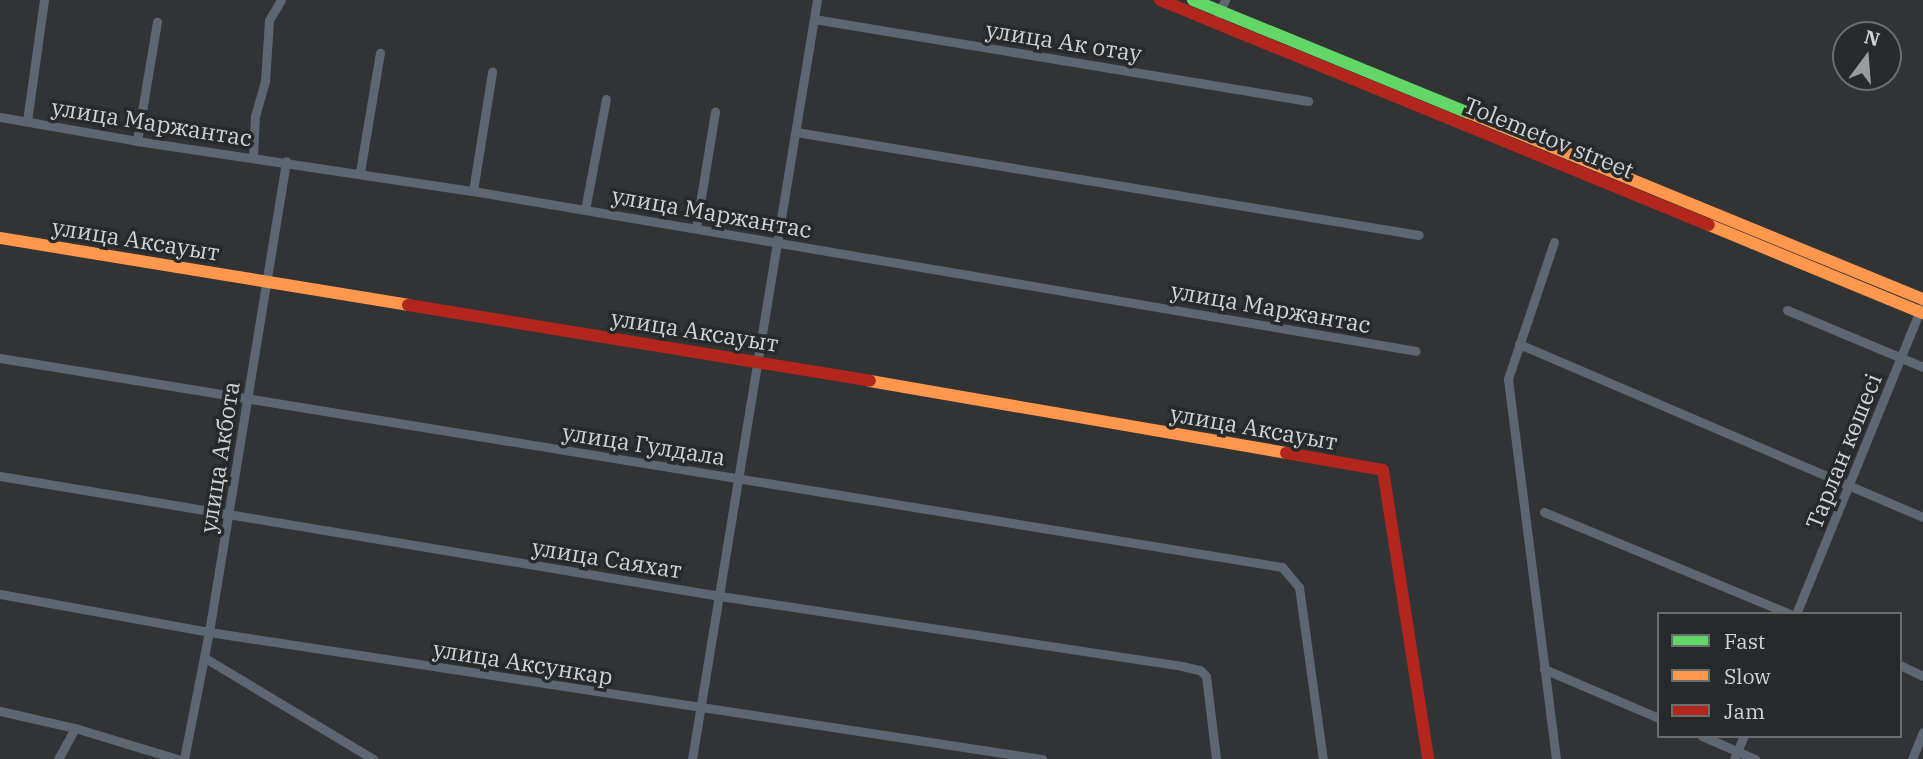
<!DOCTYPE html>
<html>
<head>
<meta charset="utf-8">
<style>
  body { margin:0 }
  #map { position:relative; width:1923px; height:759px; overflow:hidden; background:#323334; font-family:"IBM Plex Serif",serif }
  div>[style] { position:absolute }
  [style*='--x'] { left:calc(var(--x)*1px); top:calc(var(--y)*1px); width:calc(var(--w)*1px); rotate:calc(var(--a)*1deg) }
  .street>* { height:9px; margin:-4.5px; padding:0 4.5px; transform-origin:4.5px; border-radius:4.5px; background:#5c6773 }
  .fast>* { height:12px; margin:-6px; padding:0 6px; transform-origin:6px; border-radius:6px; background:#63d668 }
  .slow>* { height:12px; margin:-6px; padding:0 6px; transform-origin:6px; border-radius:6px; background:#ff974d }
  .jam>* { height:12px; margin:-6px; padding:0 6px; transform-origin:6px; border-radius:6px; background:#b3261e }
  span { translate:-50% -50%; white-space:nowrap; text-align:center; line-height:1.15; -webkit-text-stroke:7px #272a2b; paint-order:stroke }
  .street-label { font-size:23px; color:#d2d3d4 }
  .legend { position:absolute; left:1657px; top:612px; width:245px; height:126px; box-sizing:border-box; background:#272a2b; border:2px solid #6b6e6f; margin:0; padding:9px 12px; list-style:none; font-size:21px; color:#d2d3d4 }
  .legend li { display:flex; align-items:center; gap:14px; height:35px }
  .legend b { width:35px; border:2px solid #6b6e6f }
  .north { position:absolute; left:1832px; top:21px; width:70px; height:70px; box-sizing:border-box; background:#272a2b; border:2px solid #6b6e6f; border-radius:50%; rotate:16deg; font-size:19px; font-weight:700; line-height:28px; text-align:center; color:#d2d3d4 }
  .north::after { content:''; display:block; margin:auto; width:24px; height:32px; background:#9a9b9c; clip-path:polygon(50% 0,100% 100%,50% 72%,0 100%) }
</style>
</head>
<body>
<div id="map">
  <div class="street">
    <div style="--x:1218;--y:15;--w:17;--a:-65"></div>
    <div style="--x:814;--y:19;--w:501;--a:9.42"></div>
    <div style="--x:0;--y:117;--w:139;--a:9.9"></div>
    <div style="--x:137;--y:141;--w:340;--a:8.5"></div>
    <div style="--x:473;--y:191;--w:956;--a:9.63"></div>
    <div style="--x:27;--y:121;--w:122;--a:-82"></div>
    <div style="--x:796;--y:132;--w:631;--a:9.39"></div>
    <div style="--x:137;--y:141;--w:121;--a:-80.5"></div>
    <div style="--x:253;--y:158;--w:42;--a:-87.3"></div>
    <div style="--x:255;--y:116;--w:36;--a:-74"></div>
    <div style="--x:265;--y:81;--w:61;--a:-86.2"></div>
    <div style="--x:269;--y:20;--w:23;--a:-59"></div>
    <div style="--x:360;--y:172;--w:121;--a:-80.5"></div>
    <div style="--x:473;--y:191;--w:121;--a:-80.9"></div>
    <div style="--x:585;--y:210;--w:113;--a:-79.3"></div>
    <div style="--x:696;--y:228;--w:118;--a:-80.7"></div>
    <div style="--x:1554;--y:242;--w:145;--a:108.6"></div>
    <div style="--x:1508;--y:379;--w:383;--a:82.8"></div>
    <div style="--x:1787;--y:310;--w:147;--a:22.7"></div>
    <div style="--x:1519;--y:344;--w:439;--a:23.2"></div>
    <div style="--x:0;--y:358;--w:1299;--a:9.26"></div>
    <div style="--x:1282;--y:567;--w:26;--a:50"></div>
    <div style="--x:1299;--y:587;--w:174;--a:82.1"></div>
    <div style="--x:0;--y:476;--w:730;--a:9.46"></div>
    <div style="--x:720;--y:596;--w:467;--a:8.6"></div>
    <div style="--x:1182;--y:666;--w:18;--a:13"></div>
    <div style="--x:1200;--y:670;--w:8;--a:45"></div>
    <div style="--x:1206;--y:676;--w:84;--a:83.1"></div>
    <div style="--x:1544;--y:512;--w:266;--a:22.5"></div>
    <div style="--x:0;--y:594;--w:212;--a:10.3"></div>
    <div style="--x:209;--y:632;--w:843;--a:8.67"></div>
    <div style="--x:1796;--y:614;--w:331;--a:-67.8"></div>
    <div style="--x:205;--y:658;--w:196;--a:31"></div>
    <div style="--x:1900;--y:665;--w:25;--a:26"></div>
    <div style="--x:1544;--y:669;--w:125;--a:23.1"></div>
    <div style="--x:0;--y:711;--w:77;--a:12.8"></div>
    <div style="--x:75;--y:728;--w:107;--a:16.9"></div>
    <div style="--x:1702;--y:736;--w:58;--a:23.5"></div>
    <div style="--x:58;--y:759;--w:35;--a:-61"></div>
    <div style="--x:184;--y:759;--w:129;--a:-78.9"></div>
    <div style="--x:209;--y:632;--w:477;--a:-80.7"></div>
    <div style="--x:692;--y:759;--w:769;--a:-80.65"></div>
    <div style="--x:1734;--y:759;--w:25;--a:-67"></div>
    <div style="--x:1912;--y:759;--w:29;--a:-68"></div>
  </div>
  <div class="fast">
    <div style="--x:1193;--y:0;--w:298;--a:22.3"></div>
  </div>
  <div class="slow">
    <div style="--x:1469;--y:113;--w:491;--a:22.3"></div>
    <div style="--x:1709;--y:225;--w:231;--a:22.4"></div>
    <div style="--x:0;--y:238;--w:413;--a:9.3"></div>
    <div style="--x:870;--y:381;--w:422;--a:9.8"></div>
  </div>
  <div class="jam">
    <div style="--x:1160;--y:0;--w:593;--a:22.29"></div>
    <div style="--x:408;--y:305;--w:468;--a:9.3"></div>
    <div style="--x:1286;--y:453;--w:98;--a:9.9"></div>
    <div style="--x:1383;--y:470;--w:292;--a:81.1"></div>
  </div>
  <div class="street-label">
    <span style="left:1064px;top:41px;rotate:9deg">улица Ак отау</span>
    <span style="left:152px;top:122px;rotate:9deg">улица Маржантас</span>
    <span style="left:1549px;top:137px;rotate:22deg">Tolemetov street</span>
    <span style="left:712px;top:212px;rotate:10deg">улица Маржантас</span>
    <span style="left:136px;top:239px;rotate:9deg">улица Аксауыт</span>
    <span style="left:1271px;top:307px;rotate:10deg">улица Маржантас</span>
    <span style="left:695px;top:330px;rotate:9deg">улица Аксауыт</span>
    <span style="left:1254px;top:427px;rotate:10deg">улица Аксауыт</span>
    <span style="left:644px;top:444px;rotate:9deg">улица Гулдала</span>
    <span style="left:1843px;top:451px;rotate:-68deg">Тарлан көшесі</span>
    <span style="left:219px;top:457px;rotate:-81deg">улица Акбота</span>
    <span style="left:607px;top:558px;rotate:9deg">улица Саяхат</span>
    <span style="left:523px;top:662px;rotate:9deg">улица Аксункар</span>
  </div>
  <ul class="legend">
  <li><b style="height:9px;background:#63d668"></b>Fast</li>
  <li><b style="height:9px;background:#ff974d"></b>Slow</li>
  <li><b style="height:9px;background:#b3261e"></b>Jam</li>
  </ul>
  <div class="north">N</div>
</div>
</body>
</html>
